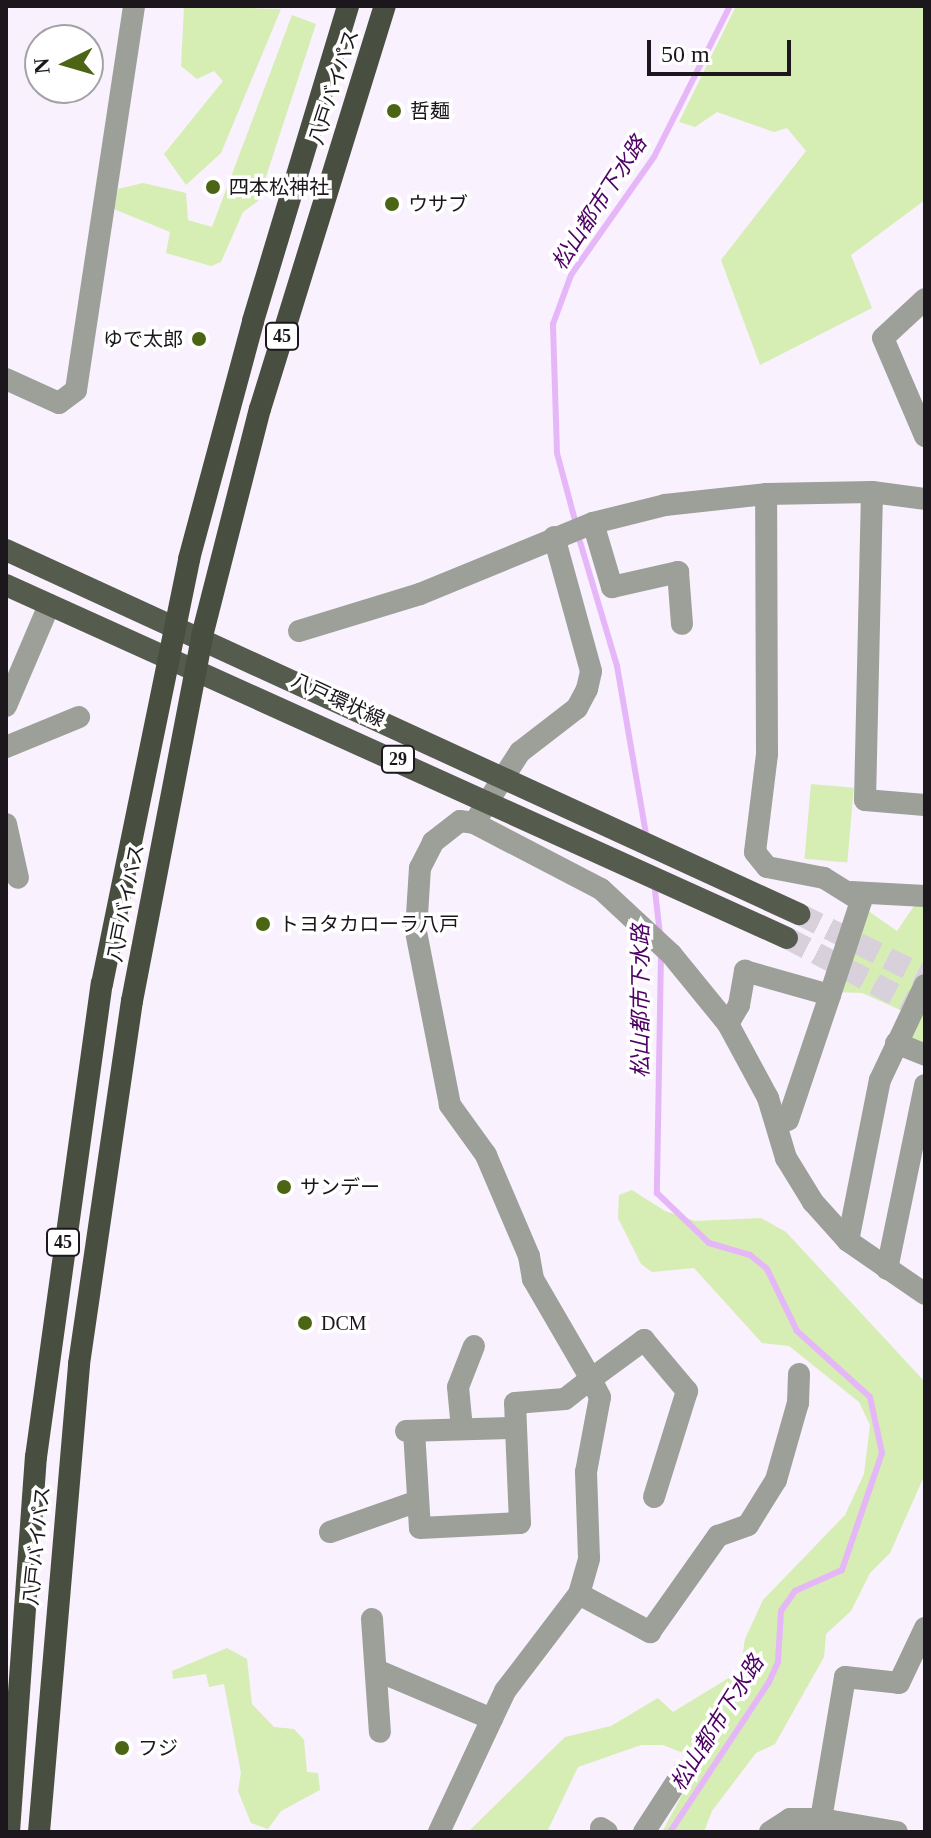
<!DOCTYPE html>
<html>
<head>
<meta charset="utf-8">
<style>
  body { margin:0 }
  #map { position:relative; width:931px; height:1838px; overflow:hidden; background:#f9f1fd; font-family:"Times New Roman","Noto Sans JP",serif }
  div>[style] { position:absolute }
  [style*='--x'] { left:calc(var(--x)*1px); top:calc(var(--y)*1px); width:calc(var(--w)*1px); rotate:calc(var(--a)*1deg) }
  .green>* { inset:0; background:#d6edb4; transform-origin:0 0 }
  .stream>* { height:6px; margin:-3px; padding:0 3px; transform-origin:3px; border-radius:3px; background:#e6b7f8 }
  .primary-tunnel>* { height:22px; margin-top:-11px; transform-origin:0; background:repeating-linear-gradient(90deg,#d8d0db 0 22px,transparent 0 33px) }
  .minor>* { height:22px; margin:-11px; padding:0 11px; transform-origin:11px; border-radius:11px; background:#9ca098 }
  .primary>* { height:22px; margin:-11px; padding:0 11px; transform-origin:11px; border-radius:11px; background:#555b4d }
  .trunk>* { height:22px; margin:-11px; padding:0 11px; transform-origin:11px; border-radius:11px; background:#494f40 }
  .dots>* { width:22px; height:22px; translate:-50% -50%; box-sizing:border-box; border:4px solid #fff; border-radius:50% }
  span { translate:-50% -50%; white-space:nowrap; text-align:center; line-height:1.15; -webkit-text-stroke:7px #fff; paint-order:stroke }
  .shield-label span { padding:2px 6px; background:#fff; border:2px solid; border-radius:6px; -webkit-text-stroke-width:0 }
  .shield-label { font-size:18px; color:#1b171d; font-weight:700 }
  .street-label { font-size:20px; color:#1b171d }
  .poi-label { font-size:20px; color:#1b171d }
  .left { translate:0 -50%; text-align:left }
  .right { translate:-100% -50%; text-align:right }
  .water-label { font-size:22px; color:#4e0064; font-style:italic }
  .frame { position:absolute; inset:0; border:8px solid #1b171d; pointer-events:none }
  .north { position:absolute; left:24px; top:24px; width:80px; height:80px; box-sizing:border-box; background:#fff; border:2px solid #a4a2a5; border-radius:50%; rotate:265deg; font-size:22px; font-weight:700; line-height:32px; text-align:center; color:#1b171d }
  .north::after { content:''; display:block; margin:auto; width:28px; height:36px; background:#4b6515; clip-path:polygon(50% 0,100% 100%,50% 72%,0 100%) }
  .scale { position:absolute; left:647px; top:40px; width:144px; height:36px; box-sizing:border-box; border:4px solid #1b171d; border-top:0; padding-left:10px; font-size:24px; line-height:28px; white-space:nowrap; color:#1b171d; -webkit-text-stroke:6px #fff; paint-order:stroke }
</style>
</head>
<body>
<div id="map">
  <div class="green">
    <div style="clip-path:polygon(184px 6px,281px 9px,221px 153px,186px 185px,164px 154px,223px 81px,214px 71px,197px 79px,181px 66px)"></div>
    <div style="clip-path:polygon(736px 6px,925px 6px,925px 200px,851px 255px,872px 308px,760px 365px,721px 260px,806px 151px,787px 128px,774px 132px,717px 112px,695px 127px,679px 122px)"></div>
    <div style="clip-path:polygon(292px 15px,316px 24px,258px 201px,243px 212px,221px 262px,211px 266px,166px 253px,170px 232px,114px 209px,118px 189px,143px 183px,186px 193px,188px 220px,212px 227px)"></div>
    <div style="left:811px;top:784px;width:43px;height:75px;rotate:5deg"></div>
    <div style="clip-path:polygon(916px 903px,925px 903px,925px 1045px,907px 1036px,914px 1016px,862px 993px,836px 992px,864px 908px,897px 931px)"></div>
    <div style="clip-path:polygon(632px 1190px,665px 1211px,695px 1221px,761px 1218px,786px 1232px,925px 1382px,925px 1474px,890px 1553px,870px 1573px,851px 1611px,826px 1634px,824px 1657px,775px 1744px,756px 1753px,712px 1811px,704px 1832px,662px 1832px,701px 1760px,663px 1745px,641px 1745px,578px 1767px,547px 1832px,468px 1832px,565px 1737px,611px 1726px,658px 1698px,673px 1712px,740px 1671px,745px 1639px,763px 1600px,845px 1515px,864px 1474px,870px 1425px,859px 1402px,789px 1346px,762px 1343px,694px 1268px,652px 1272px,641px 1264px,618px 1218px,619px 1195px)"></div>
    <div style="clip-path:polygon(227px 1648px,247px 1659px,252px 1704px,274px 1727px,294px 1729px,304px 1740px,307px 1772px,318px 1773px,320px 1790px,281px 1811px,268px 1829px,251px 1823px,238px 1791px,241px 1773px,224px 1684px,209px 1687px,206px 1674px,173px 1679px,172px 1671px)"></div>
  </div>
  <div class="stream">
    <div style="--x:576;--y:524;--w:73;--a:-105"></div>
    <div style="--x:557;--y:453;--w:129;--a:-91.8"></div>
    <div style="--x:553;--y:324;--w:52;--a:-69.8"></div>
    <div style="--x:571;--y:275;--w:144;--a:-54.9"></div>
    <div style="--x:654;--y:157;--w:169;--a:-63.3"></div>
    <div style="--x:578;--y:535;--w:137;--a:73.4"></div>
    <div style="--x:617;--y:666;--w:177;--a:80.2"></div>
    <div style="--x:654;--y:882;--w:53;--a:83.5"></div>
    <div style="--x:661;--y:954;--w:239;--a:91"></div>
    <div style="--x:657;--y:1193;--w:72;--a:43.9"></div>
    <div style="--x:709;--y:1243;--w:43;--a:16.3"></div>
    <div style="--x:750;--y:1255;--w:22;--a:39"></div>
    <div style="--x:767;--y:1269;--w:69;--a:64.2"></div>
    <div style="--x:797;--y:1331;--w:98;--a:42.1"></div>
    <div style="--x:870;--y:1397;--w:57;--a:77.9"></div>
    <div style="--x:882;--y:1453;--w:124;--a:108.9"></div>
    <div style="--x:842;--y:1570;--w:51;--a:155.9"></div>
    <div style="--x:795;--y:1591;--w:24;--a:125"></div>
    <div style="--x:781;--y:1611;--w:51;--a:93.4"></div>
    <div style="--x:778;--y:1662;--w:22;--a:114"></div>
    <div style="--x:769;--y:1682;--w:180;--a:123.4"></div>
  </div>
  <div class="primary-tunnel">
    <div style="--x:799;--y:914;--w:141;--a:26.6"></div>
    <div style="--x:787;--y:938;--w:156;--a:27.6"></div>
  </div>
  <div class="minor">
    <div style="--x:925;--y:299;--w:57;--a:137.1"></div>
    <div style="--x:883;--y:338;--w:107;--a:66.8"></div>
    <div style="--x:6;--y:379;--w:58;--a:24.4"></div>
    <div style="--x:59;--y:403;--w:21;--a:-37"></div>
    <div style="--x:76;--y:390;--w:388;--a:-81.4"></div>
    <div style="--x:872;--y:492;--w:308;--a:91.3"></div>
    <div style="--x:865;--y:800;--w:60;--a:4.8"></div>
    <div style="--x:593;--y:523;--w:67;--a:73.5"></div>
    <div style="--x:612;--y:587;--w:68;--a:-12.8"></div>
    <div style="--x:678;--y:572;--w:52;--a:85.6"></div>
    <div style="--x:299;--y:631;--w:127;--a:-17"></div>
    <div style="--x:420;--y:594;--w:187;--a:-22.3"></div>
    <div style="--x:593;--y:523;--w:74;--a:-14"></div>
    <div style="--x:665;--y:505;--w:102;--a:-6.2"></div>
    <div style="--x:766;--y:494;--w:106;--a:-1.1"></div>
    <div style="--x:872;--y:492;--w:53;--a:7.5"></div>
    <div style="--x:6;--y:706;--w:110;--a:-66.9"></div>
    <div style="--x:6;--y:747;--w:79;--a:-22.3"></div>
    <div style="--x:474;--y:823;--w:143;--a:27.5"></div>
    <div style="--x:601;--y:889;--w:96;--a:42.9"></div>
    <div style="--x:671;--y:954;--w:90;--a:50.8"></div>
    <div style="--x:728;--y:1024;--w:84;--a:61.6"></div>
    <div style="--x:768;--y:1098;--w:63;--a:73.3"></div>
    <div style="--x:786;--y:1158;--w:52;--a:58.5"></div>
    <div style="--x:813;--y:1202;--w:52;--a:48.1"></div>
    <div style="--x:848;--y:1241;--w:93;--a:34.5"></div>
    <div style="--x:6;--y:824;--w:55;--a:77.5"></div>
    <div style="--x:851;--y:892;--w:74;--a:3.1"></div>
    <div style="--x:728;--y:1024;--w:22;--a:-60"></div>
    <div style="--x:739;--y:1005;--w:35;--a:-80"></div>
    <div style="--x:745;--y:971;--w:88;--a:15.8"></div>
    <div style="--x:830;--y:995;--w:99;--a:-71.7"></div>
    <div style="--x:861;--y:901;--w:44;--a:-148.1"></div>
    <div style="--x:824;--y:878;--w:58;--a:-169.1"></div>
    <div style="--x:767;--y:867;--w:19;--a:-129"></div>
    <div style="--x:755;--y:852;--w:99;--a:-83"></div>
    <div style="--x:767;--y:754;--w:260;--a:-90.2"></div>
    <div style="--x:896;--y:1043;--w:31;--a:22"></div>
    <div style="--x:788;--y:1120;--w:132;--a:-71.4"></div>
    <div style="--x:848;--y:1241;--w:164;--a:-78.8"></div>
    <div style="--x:880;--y:1080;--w:105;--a:-64.7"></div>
    <div style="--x:887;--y:1269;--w:188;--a:-78.3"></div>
    <div style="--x:462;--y:1429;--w:42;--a:-95.4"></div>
    <div style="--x:458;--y:1387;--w:44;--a:-68.7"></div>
    <div style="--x:406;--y:1431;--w:110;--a:-1.6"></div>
    <div style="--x:516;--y:1428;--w:25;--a:-92"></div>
    <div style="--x:515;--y:1403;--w:50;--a:-4.6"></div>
    <div style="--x:565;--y:1399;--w:33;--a:-38"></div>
    <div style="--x:591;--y:1379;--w:116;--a:-120.1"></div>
    <div style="--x:533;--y:1279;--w:23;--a:-100"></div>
    <div style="--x:529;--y:1256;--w:110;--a:-113.1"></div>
    <div style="--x:486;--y:1155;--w:62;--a:-125.8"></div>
    <div style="--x:450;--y:1105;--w:177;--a:-101.1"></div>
    <div style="--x:416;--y:931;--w:63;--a:-86.4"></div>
    <div style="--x:420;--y:868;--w:29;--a:-63"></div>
    <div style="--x:433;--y:842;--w:34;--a:-38"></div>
    <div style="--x:460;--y:821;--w:14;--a:8"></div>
    <div style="--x:474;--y:823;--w:85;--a:-57.1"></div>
    <div style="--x:520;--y:752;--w:72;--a:-37.7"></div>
    <div style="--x:577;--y:708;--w:21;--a:-62"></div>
    <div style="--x:587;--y:689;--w:18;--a:-77"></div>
    <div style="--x:591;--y:671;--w:139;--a:-105.4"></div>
    <div style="--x:414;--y:1431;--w:97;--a:86.5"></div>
    <div style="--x:420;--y:1528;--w:100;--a:-2.9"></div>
    <div style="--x:520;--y:1523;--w:95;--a:-92.4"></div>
    <div style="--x:330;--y:1532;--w:93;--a:-19.4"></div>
    <div style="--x:579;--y:1594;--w:81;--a:28.2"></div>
    <div style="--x:650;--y:1632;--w:118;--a:-54.7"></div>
    <div style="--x:718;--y:1536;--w:32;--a:-20"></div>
    <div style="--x:748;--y:1525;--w:53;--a:-58.1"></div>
    <div style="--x:776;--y:1480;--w:80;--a:-74.1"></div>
    <div style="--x:798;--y:1403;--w:29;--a:-88"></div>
    <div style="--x:372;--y:1619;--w:113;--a:86"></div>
    <div style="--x:376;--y:1670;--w:126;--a:22.9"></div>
    <div style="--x:821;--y:1819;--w:144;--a:-80.4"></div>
    <div style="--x:845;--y:1677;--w:54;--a:6.3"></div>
    <div style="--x:899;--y:1683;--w:61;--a:-64.7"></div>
    <div style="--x:601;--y:1828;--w:7;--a:34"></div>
    <div style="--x:439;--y:1832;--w:156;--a:-64.9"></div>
    <div style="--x:505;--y:1691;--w:122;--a:-52.7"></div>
    <div style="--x:579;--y:1594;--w:37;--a:-74"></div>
    <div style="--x:589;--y:1558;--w:86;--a:-92"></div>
    <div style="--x:586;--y:1472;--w:76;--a:-79.4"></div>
    <div style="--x:600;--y:1397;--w:20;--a:-117"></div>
    <div style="--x:591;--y:1379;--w:66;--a:-36.3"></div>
    <div style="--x:644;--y:1340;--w:67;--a:49.9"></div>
    <div style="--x:687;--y:1391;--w:111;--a:107.3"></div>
    <div style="--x:644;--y:1832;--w:72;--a:-57"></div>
    <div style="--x:770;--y:1832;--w:24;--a:-33"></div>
    <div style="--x:790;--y:1819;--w:31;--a:0"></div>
    <div style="--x:821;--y:1819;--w:77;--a:9.7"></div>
  </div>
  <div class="primary">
    <div style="--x:6;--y:550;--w:873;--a:24.66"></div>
    <div style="--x:6;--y:585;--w:857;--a:24.32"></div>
  </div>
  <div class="trunk">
    <div style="--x:9;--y:1832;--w:376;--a:-85.9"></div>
    <div style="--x:36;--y:1457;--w:478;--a:-82.1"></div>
    <div style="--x:102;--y:984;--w:434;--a:-78.4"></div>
    <div style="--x:189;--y:559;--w:246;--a:-74.9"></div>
    <div style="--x:253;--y:321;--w:329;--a:-73.2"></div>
    <div style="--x:39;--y:1832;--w:470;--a:-85.1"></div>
    <div style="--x:79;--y:1364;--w:367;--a:-81.7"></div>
    <div style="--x:132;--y:1001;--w:372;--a:-79.1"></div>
    <div style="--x:202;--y:636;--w:234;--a:-75.7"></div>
    <div style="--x:260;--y:409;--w:422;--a:-72.8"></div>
  </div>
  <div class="dots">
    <div style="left:394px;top:111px;background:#4b6515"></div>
    <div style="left:213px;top:187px;background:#4b6515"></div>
    <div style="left:392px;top:204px;background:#4b6515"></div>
    <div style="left:199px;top:339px;background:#4b6515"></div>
    <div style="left:263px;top:924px;background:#4b6515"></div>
    <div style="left:284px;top:1187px;background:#4b6515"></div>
    <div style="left:305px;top:1323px;background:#4b6515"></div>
    <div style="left:122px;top:1748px;background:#4b6515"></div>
  </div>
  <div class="shield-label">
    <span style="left:282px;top:336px">45</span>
    <span style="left:398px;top:759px">29</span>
    <span style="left:63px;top:1242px">45</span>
  </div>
  <div class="street-label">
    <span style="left:334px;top:87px;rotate:-72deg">八戸バイパス</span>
    <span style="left:338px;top:700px;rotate:25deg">八戸環状線</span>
    <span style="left:126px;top:903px;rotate:-79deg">八戸バイパス</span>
    <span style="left:37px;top:1546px;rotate:-84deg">八戸バイパス</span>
  </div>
  <div class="poi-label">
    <span class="left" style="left:410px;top:111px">哲麺</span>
    <span class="left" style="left:229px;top:187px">四本松神社</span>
    <span class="left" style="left:408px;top:204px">ウサブ</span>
    <span class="right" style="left:183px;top:339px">ゆで太郎</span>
    <span class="left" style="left:279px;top:924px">トヨタカローラ八戸</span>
    <span class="left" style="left:300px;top:1187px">サンデー</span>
    <span class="left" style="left:321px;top:1323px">DCM</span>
    <span class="left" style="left:138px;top:1748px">フジ</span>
  </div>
  <div class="water-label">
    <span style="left:599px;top:203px;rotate:-57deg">松山都市下水路</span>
    <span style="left:641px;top:1001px;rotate:-90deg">松山都市下水路</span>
    <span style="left:717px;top:1723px;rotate:-58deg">松山都市下水路</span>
  </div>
  <div class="frame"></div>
  <div class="north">N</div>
  <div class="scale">50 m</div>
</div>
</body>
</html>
